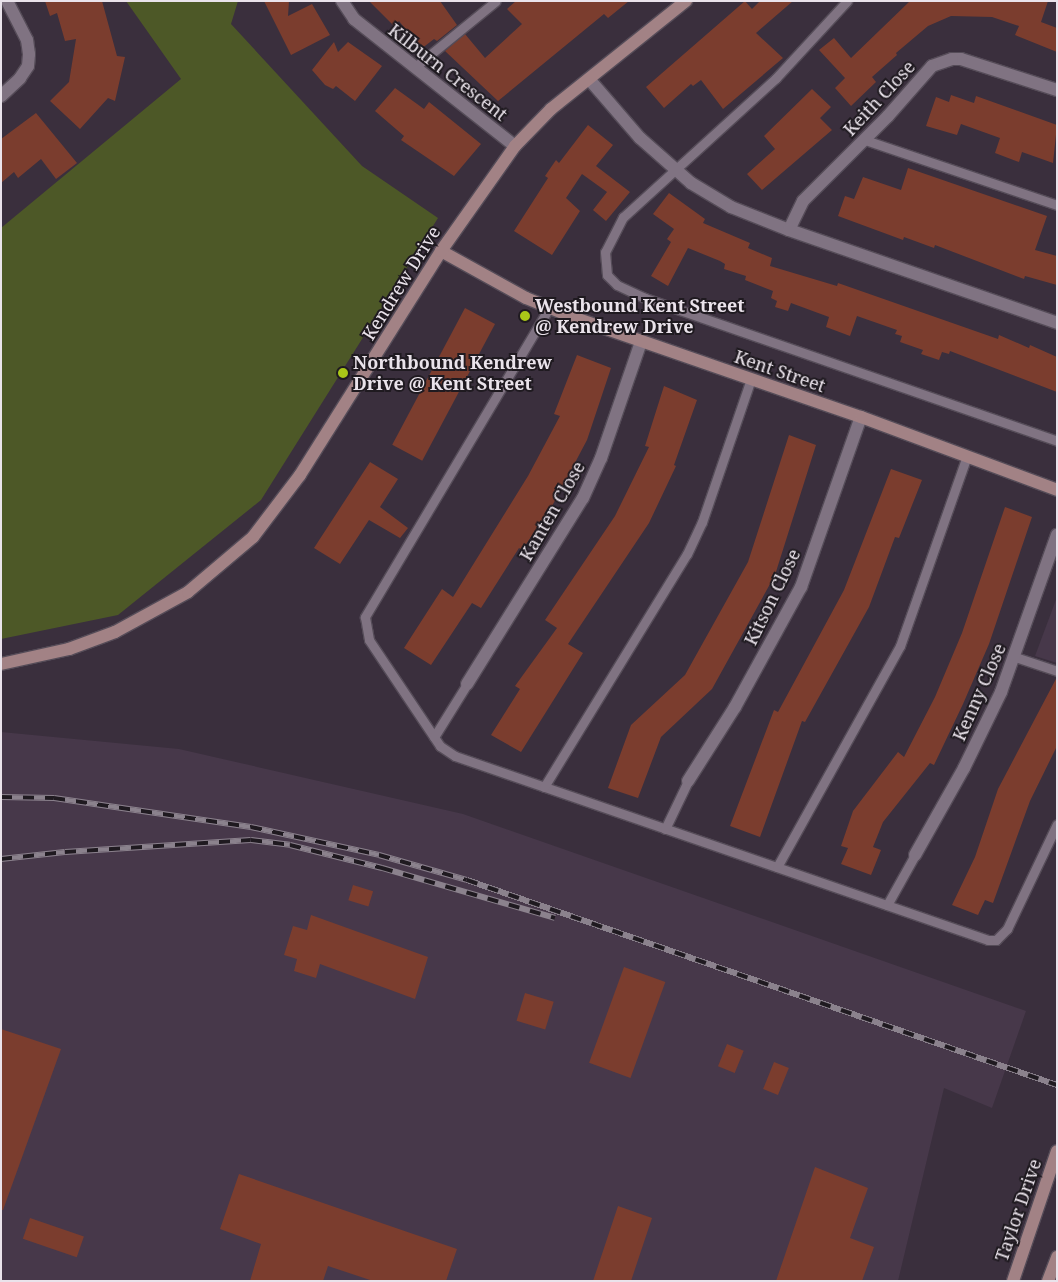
<!DOCTYPE html>
<html>
<head>
<meta charset="utf-8">
<style>
  body { margin:0 }
  #map { position:relative; width:1058px; height:1282px; overflow:hidden; background:#3a2f3d; font-family:"Noto Serif",serif }
  div>[style] { position:absolute }
  [style*='--x'] { left:calc(var(--x)*1px); top:calc(var(--y)*1px); width:calc(var(--w)*1px); rotate:calc(var(--a)*1deg) }
  .built>* { inset:0; background:#47384a }
  .green>* { inset:0; background:#4d5827 }
  .building>* { inset:0; background:#7b3d2e; transform-origin:0 0 }
  .roads { filter:drop-shadow(1px 0 #554c58) drop-shadow(-1px 0 #554c58) drop-shadow(0 1px #554c58) drop-shadow(0 -1px #554c58) }
  .lane>* { height:9px; margin:-4.5px; padding:0 4.5px; transform-origin:4.5px; border-radius:4.5px; background:#807382 }
  .street>* { height:12px; margin:-6px; padding:0 6px; transform-origin:6px; border-radius:6px; background:#807382 }
  .secondary>* { height:12px; margin:-6px; padding:0 6px; transform-origin:6px; border-radius:6px; background:#a28285 }
  .rail>* { height:5.5px; margin-top:-2.75px; transform-origin:0; background:repeating-linear-gradient(90deg,#1f1a20 0 11px,#8b828d 0 22px); box-sizing:border-box; border-block:1px solid #8b828d }
  .dots>* { width:14px; height:14px; translate:-50% -50%; box-sizing:border-box; border:2px solid #1f1a20; border-radius:50% }
  span { translate:-50% -50%; white-space:nowrap; text-align:center; line-height:1.15; -webkit-text-stroke:4px #1f1a20; paint-order:stroke }
  .street-label { font-size:18px; color:#eae3eb }
  .poi-label { font-size:18px; color:#eae3eb; font-weight:700 }
  .left { translate:0 -50%; text-align:left }
  .frame { position:absolute; inset:0; border:2px solid #eae3eb; pointer-events:none }
</style>
</head>
<body>
<div id="map">
  <div class="built">
    <div style="clip-path:polygon(1057px 597px,1057px 663px,1035px 656px)"></div>
    <div style="clip-path:polygon(1px 732px,179px 749px,463px 814px,1026px 1011px,992px 1108px,944px 1088px,898px 1281px,1px 1281px)"></div>
  </div>
  <div class="green">
    <div style="clip-path:polygon(126px 1px,238px 1px,231px 24px,362px 166px,438px 218px,261px 500px,118px 615px,1px 639px,1px 228px,181px 79px)"></div>
  </div>
  <div class="building">
    <div style="clip-path:polygon(45px 1px,102px 1px,117px 56px,125px 57px,115px 101px,108px 98px,80px 129px,50px 101px,69px 82px,76px 39px,65px 41px,57px 13px,50px 16px)"></div>
    <div style="clip-path:polygon(264px 1px,289px 1px,288px 16px,312px 4px,330px 35px,291px 55px)"></div>
    <div style="clip-path:polygon(369px 1px,440px 1px,457px 25px,437px 41px,434px 39px,421px 49px,399px 21px,394px 26px)"></div>
    <div style="clip-path:polygon(516px 1px,629px 1px,608px 18px,604px 14px,498px 101px,445px 51px,465px 34px,485px 58px,522px 24px,507px 9px)"></div>
    <div style="clip-path:polygon(745px 1px,752px 9px,760px 1px,793px 1px,756px 33px,783px 58px,723px 109px,701px 80px,693px 86px,691px 84px,664px 108px,646px 87px)"></div>
    <div style="clip-path:polygon(910px 1px,1048px 1px,1041px 22px,1057px 28px,1057px 52px,1015px 35px,1019px 26px,992px 17px,951px 16px,928px 26px,896px 53px,897px 55px,872px 77px,876px 82px,851px 106px,835px 88px,845px 78px,819px 50px,834px 38px,851px 58px)"></div>
    <div style="clip-path:polygon(334px 42px,338px 52px,348px 42px,382px 66px,355px 101px,336px 86px,333px 89px,325px 85px,312px 70px)"></div>
    <div style="clip-path:polygon(395px 88px,424px 109px,429px 102px,481px 144px,454px 176px,401px 140px,404px 136px,375px 111px)"></div>
    <div style="clip-path:polygon(812px 89px,831px 107px,820px 118px,832px 130px,762px 190px,747px 174px,775px 149px,764px 136px)"></div>
    <div style="clip-path:polygon(951px 95px,974px 103px,976px 96px,1057px 125px,1053px 163px,1022px 152px,1019px 162px,995px 153px,1000px 138px,961px 124px,957px 135px,926px 126px,936px 97px,949px 102px)"></div>
    <div style="clip-path:polygon(36px 113px,77px 163px,56px 179px,41px 159px,18px 178px,14px 172px,1px 183px,1px 139px)"></div>
    <div style="clip-path:polygon(588px 125px,613px 145px,596px 166px,630px 192px,606px 221px,593px 210px,607px 192px,582px 174px,566px 198px,580px 211px,552px 255px,514px 231px,548px 178px,545px 176px,556px 160px,559px 163px)"></div>
    <div style="clip-path:polygon(908px 168px,1047px 216px,1035px 250px,1057px 256px,1057px 285px,1025px 276px,1024px 279px,935px 245px,934px 248px,904px 237px,903px 240px,838px 216px,845px 196px,854px 199px,863px 177px,901px 190px)"></div>
    <div style="clip-path:polygon(669px 193px,705px 219px,703px 223px,750px 243px,748px 248px,772px 258px,770px 266px,837px 286px,838px 283px,998px 339px,999px 335px,1029px 348px,1030px 345px,1057px 357px,1057px 392px,950px 351px,949px 354px,942px 352px,939px 360px,921px 354px,923px 350px,900px 342px,902px 336px,895px 334px,897px 330px,857px 316px,850px 336px,826px 327px,829px 317px,791px 303px,788px 311px,775px 307px,777px 301px,771px 298px,773px 291px,745px 280px,746px 276px,724px 269px,725px 264px,720px 261px,688px 248px,668px 286px,651px 276px,671px 242px,667px 239px,674px 229px,653px 214px)"></div>
    <div style="left:465px;top:308px;width:34px;height:155px;rotate:28deg"></div>
    <div style="clip-path:polygon(577px 355px,611px 368px,587px 440px,551px 508px,522px 550px,519px 548px,481px 608px,472px 603px,431px 665px,404px 648px,442px 589px,453px 597px,528px 476px,560px 416px,554px 414px)"></div>
    <div style="clip-path:polygon(664px 386px,697px 400px,674px 465px,676px 466px,649px 523px,568px 644px,583px 653px,521px 752px,491px 735px,520px 689px,515px 686px,557px 628px,545px 620px,615px 516px,649px 447px,645px 446px)"></div>
    <div style="clip-path:polygon(789px 435px,816px 445px,775px 575px,712px 689px,661px 737px,638px 798px,608px 788px,631px 725px,685px 675px,748px 562px)"></div>
    <div style="clip-path:polygon(370px 462px,398px 479px,380px 507px,408px 528px,400px 538px,369px 520px,340px 564px,314px 548px)"></div>
    <div style="clip-path:polygon(891px 469px,922px 480px,899px 538px,895px 537px,869px 607px,805px 722px,802px 721px,760px 837px,730px 826px,774px 710px,778px 712px,844px 590px)"></div>
    <div style="clip-path:polygon(1005px 507px,1032px 517px,989px 644px,963px 704px,934px 765px,930px 763px,883px 822px,873px 847px,881px 850px,871px 875px,841px 864px,848px 848px,841px 846px,853px 811px,898px 752px,904px 757px,935px 697px,962px 633px)"></div>
    <div style="clip-path:polygon(1057px 677px,1057px 746px,1030px 801px,993px 903px,985px 900px,978px 915px,952px 905px,975px 857px,998px 789px)"></div>
    <div style="left:353px;top:885px;width:21px;height:16px;rotate:17deg"></div>
    <div style="clip-path:polygon(311px 915px,428px 957px,415px 999px,320px 964px,316px 978px,294px 971px,297px 959px,284px 955px,293px 926px,307px 930px)"></div>
    <div style="left:624px;top:967px;width:44px;height:102px;rotate:20deg"></div>
    <div style="left:525px;top:993px;width:30px;height:29px;rotate:17deg"></div>
    <div style="clip-path:polygon(1px 1029px,61px 1049px,3px 1210px,1px 1210px)"></div>
    <div style="left:727px;top:1044px;width:18px;height:24px;rotate:22deg"></div>
    <div style="left:774px;top:1062px;width:16px;height:29px;rotate:22deg"></div>
    <div style="clip-path:polygon(815px 1167px,868px 1188px,850px 1238px,874px 1247px,862px 1281px,776px 1281px)"></div>
    <div style="clip-path:polygon(239px 1174px,457px 1249px,446px 1281px,373px 1281px,328px 1266px,323px 1281px,250px 1281px,261px 1244px,220px 1229px)"></div>
    <div style="clip-path:polygon(618px 1206px,652px 1218px,631px 1281px,593px 1281px)"></div>
    <div style="left:30px;top:1218px;width:57px;height:22px;rotate:19deg"></div>
  </div>
  <div class="roads">
    <div class="lane">
      <div style="--x:847;--y:1;--w:105;--a:132.7"></div>
      <div style="--x:776;--y:78;--w:207;--a:137.7"></div>
      <div style="--x:623;--y:217;--w:39;--a:117"></div>
      <div style="--x:605;--y:252;--w:23;--a:85"></div>
      <div style="--x:607;--y:275;--w:14;--a:45"></div>
      <div style="--x:617;--y:285;--w:31;--a:25"></div>
      <div style="--x:645;--y:298;--w:436;--a:19.1"></div>
      <div style="--x:415;--y:67;--w:104;--a:-39.2"></div>
      <div style="--x:865;--y:140;--w:203;--a:18.7"></div>
      <div style="--x:549;--y:308;--w:360;--a:120.8"></div>
      <div style="--x:365;--y:617;--w:23;--a:80"></div>
      <div style="--x:369;--y:640;--w:128;--a:56.2"></div>
      <div style="--x:440;--y:746;--w:18;--a:34"></div>
      <div style="--x:455;--y:756;--w:564;--a:19.05"></div>
      <div style="--x:988;--y:940;--w:8;--a:0"></div>
      <div style="--x:996;--y:940;--w:16;--a:-45"></div>
      <div style="--x:1007;--y:929;--w:116;--a:-64.5"></div>
      <div style="--x:1015;--y:657;--w:44;--a:18.4"></div>
      <div style="--x:434;--y:737;--w:62;--a:-58.1"></div>
      <div style="--x:544;--y:787;--w:273;--a:-58.5"></div>
      <div style="--x:687;--y:554;--w:35;--a:-65"></div>
      <div style="--x:702;--y:522;--w:151;--a:-71.1"></div>
      <div style="--x:665;--y:829;--w:53;--a:-64.4"></div>
      <div style="--x:777;--y:867;--w:253;--a:-60.9"></div>
      <div style="--x:900;--y:646;--w:201;--a:-70.6"></div>
      <div style="--x:887;--y:905;--w:57;--a:-60.8"></div>
    </div>
    <div class="street">
      <div style="--x:342;--y:1;--w:22;--a:56"></div>
      <div style="--x:354;--y:19;--w:205;--a:38.3"></div>
      <div style="--x:589;--y:79;--w:78;--a:49.2"></div>
      <div style="--x:640;--y:138;--w:68;--a:41.4"></div>
      <div style="--x:691;--y:183;--w:47;--a:31"></div>
      <div style="--x:731;--y:207;--w:62;--a:21.6"></div>
      <div style="--x:1057;--y:90;--w:101;--a:-162.1"></div>
      <div style="--x:961;--y:59;--w:9;--a:180"></div>
      <div style="--x:952;--y:59;--w:21;--a:161"></div>
      <div style="--x:932;--y:66;--w:67;--a:131.3"></div>
      <div style="--x:888;--y:116;--w:120;--a:135"></div>
      <div style="--x:803;--y:201;--w:32;--a:116"></div>
      <div style="--x:789;--y:230;--w:284;--a:19.1"></div>
      <div style="--x:1;--y:96;--w:26;--a:-43"></div>
      <div style="--x:20;--y:78;--w:14;--a:-56"></div>
      <div style="--x:28;--y:66;--w:12;--a:-85"></div>
      <div style="--x:29;--y:54;--w:14;--a:-98"></div>
      <div style="--x:27;--y:40;--w:44;--a:-117.1"></div>
      <div style="--x:467;--y:684;--w:219;--a:-58.1"></div>
      <div style="--x:583;--y:498;--w:44;--a:-65.8"></div>
      <div style="--x:601;--y:458;--w:123;--a:-71"></div>
      <div style="--x:688;--y:781;--w:88;--a:-57.6"></div>
      <div style="--x:735;--y:707;--w:137;--a:-61.2"></div>
      <div style="--x:801;--y:587;--w:180;--a:-70.6"></div>
      <div style="--x:915;--y:855;--w:100;--a:-60.6"></div>
      <div style="--x:964;--y:768;--w:85;--a:-64"></div>
      <div style="--x:1001;--y:692;--w:167;--a:-70.4"></div>
    </div>
    <div class="secondary">
      <div style="--x:441;--y:251;--w:97;--a:28.9"></div>
      <div style="--x:526;--y:298;--w:50;--a:22.4"></div>
      <div style="--x:572;--y:317;--w:306;--a:19.1"></div>
      <div style="--x:861;--y:417;--w:209;--a:20.4"></div>
      <div style="--x:1;--y:664;--w:70;--a:-12.4"></div>
      <div style="--x:69;--y:649;--w:49;--a:-20.3"></div>
      <div style="--x:115;--y:632;--w:83;--a:-28.7"></div>
      <div style="--x:188;--y:592;--w:85;--a:-40.2"></div>
      <div style="--x:253;--y:537;--w:78;--a:-52.8"></div>
      <div style="--x:300;--y:475;--w:265;--a:-57.8"></div>
      <div style="--x:441;--y:251;--w:128;--a:-54.8"></div>
      <div style="--x:515;--y:146;--w:52;--a:-45.8"></div>
      <div style="--x:551;--y:109;--w:173;--a:-38.7"></div>
      <div style="--x:1013;--y:1281;--w:137;--a:-71.3"></div>
      <div style="--x:1048;--y:1281;--w:26;--a:-69"></div>
    </div>
  </div>
  <div class="rail">
    <div style="--x:1;--y:797;--w:53;--a:1.1"></div>
    <div style="--x:54;--y:798;--w:199;--a:8.4"></div>
    <div style="--x:251;--y:827;--w:131;--a:12.3"></div>
    <div style="--x:379;--y:855;--w:91;--a:15.9"></div>
    <div style="--x:467;--y:880;--w:625;--a:19.16"></div>
    <div style="--x:1;--y:859;--w:64;--a:-6.2"></div>
    <div style="--x:65;--y:852;--w:186;--a:-3.7"></div>
    <div style="--x:251;--y:840;--w:39;--a:7"></div>
    <div style="--x:290;--y:845;--w:95;--a:14"></div>
    <div style="--x:382;--y:868;--w:180;--a:16.1"></div>
  </div>
  <div class="dots">
    <div style="left:525px;top:316px;background:#aac718"></div>
    <div style="left:343px;top:373px;background:#aac718"></div>
  </div>
  <div class="street-label">
    <span style="left:448px;top:72px;rotate:38deg">Kilburn Crescent</span>
    <span style="left:879px;top:98px;rotate:-47deg">Keith Close</span>
    <span style="left:401px;top:283px;rotate:-58deg">Kendrew Drive</span>
    <span style="left:780px;top:371px;rotate:19deg">Kent Street</span>
    <span style="left:552px;top:511px;rotate:-60deg">Kanten Close</span>
    <span style="left:772px;top:597px;rotate:-64deg">Kitson Close</span>
    <span style="left:979px;top:692px;rotate:-66deg">Kenny Close</span>
    <span style="left:1018px;top:1210px;rotate:-71deg">Taylor Drive</span>
  </div>
  <div class="poi-label">
    <span class="left" style="left:535px;top:316px">Westbound Kent Street<br>@ Kendrew Drive</span>
    <span class="left" style="left:353px;top:373px">Northbound Kendrew<br>Drive @ Kent Street</span>
  </div>
  <div class="frame"></div>
</div>
</body>
</html>
